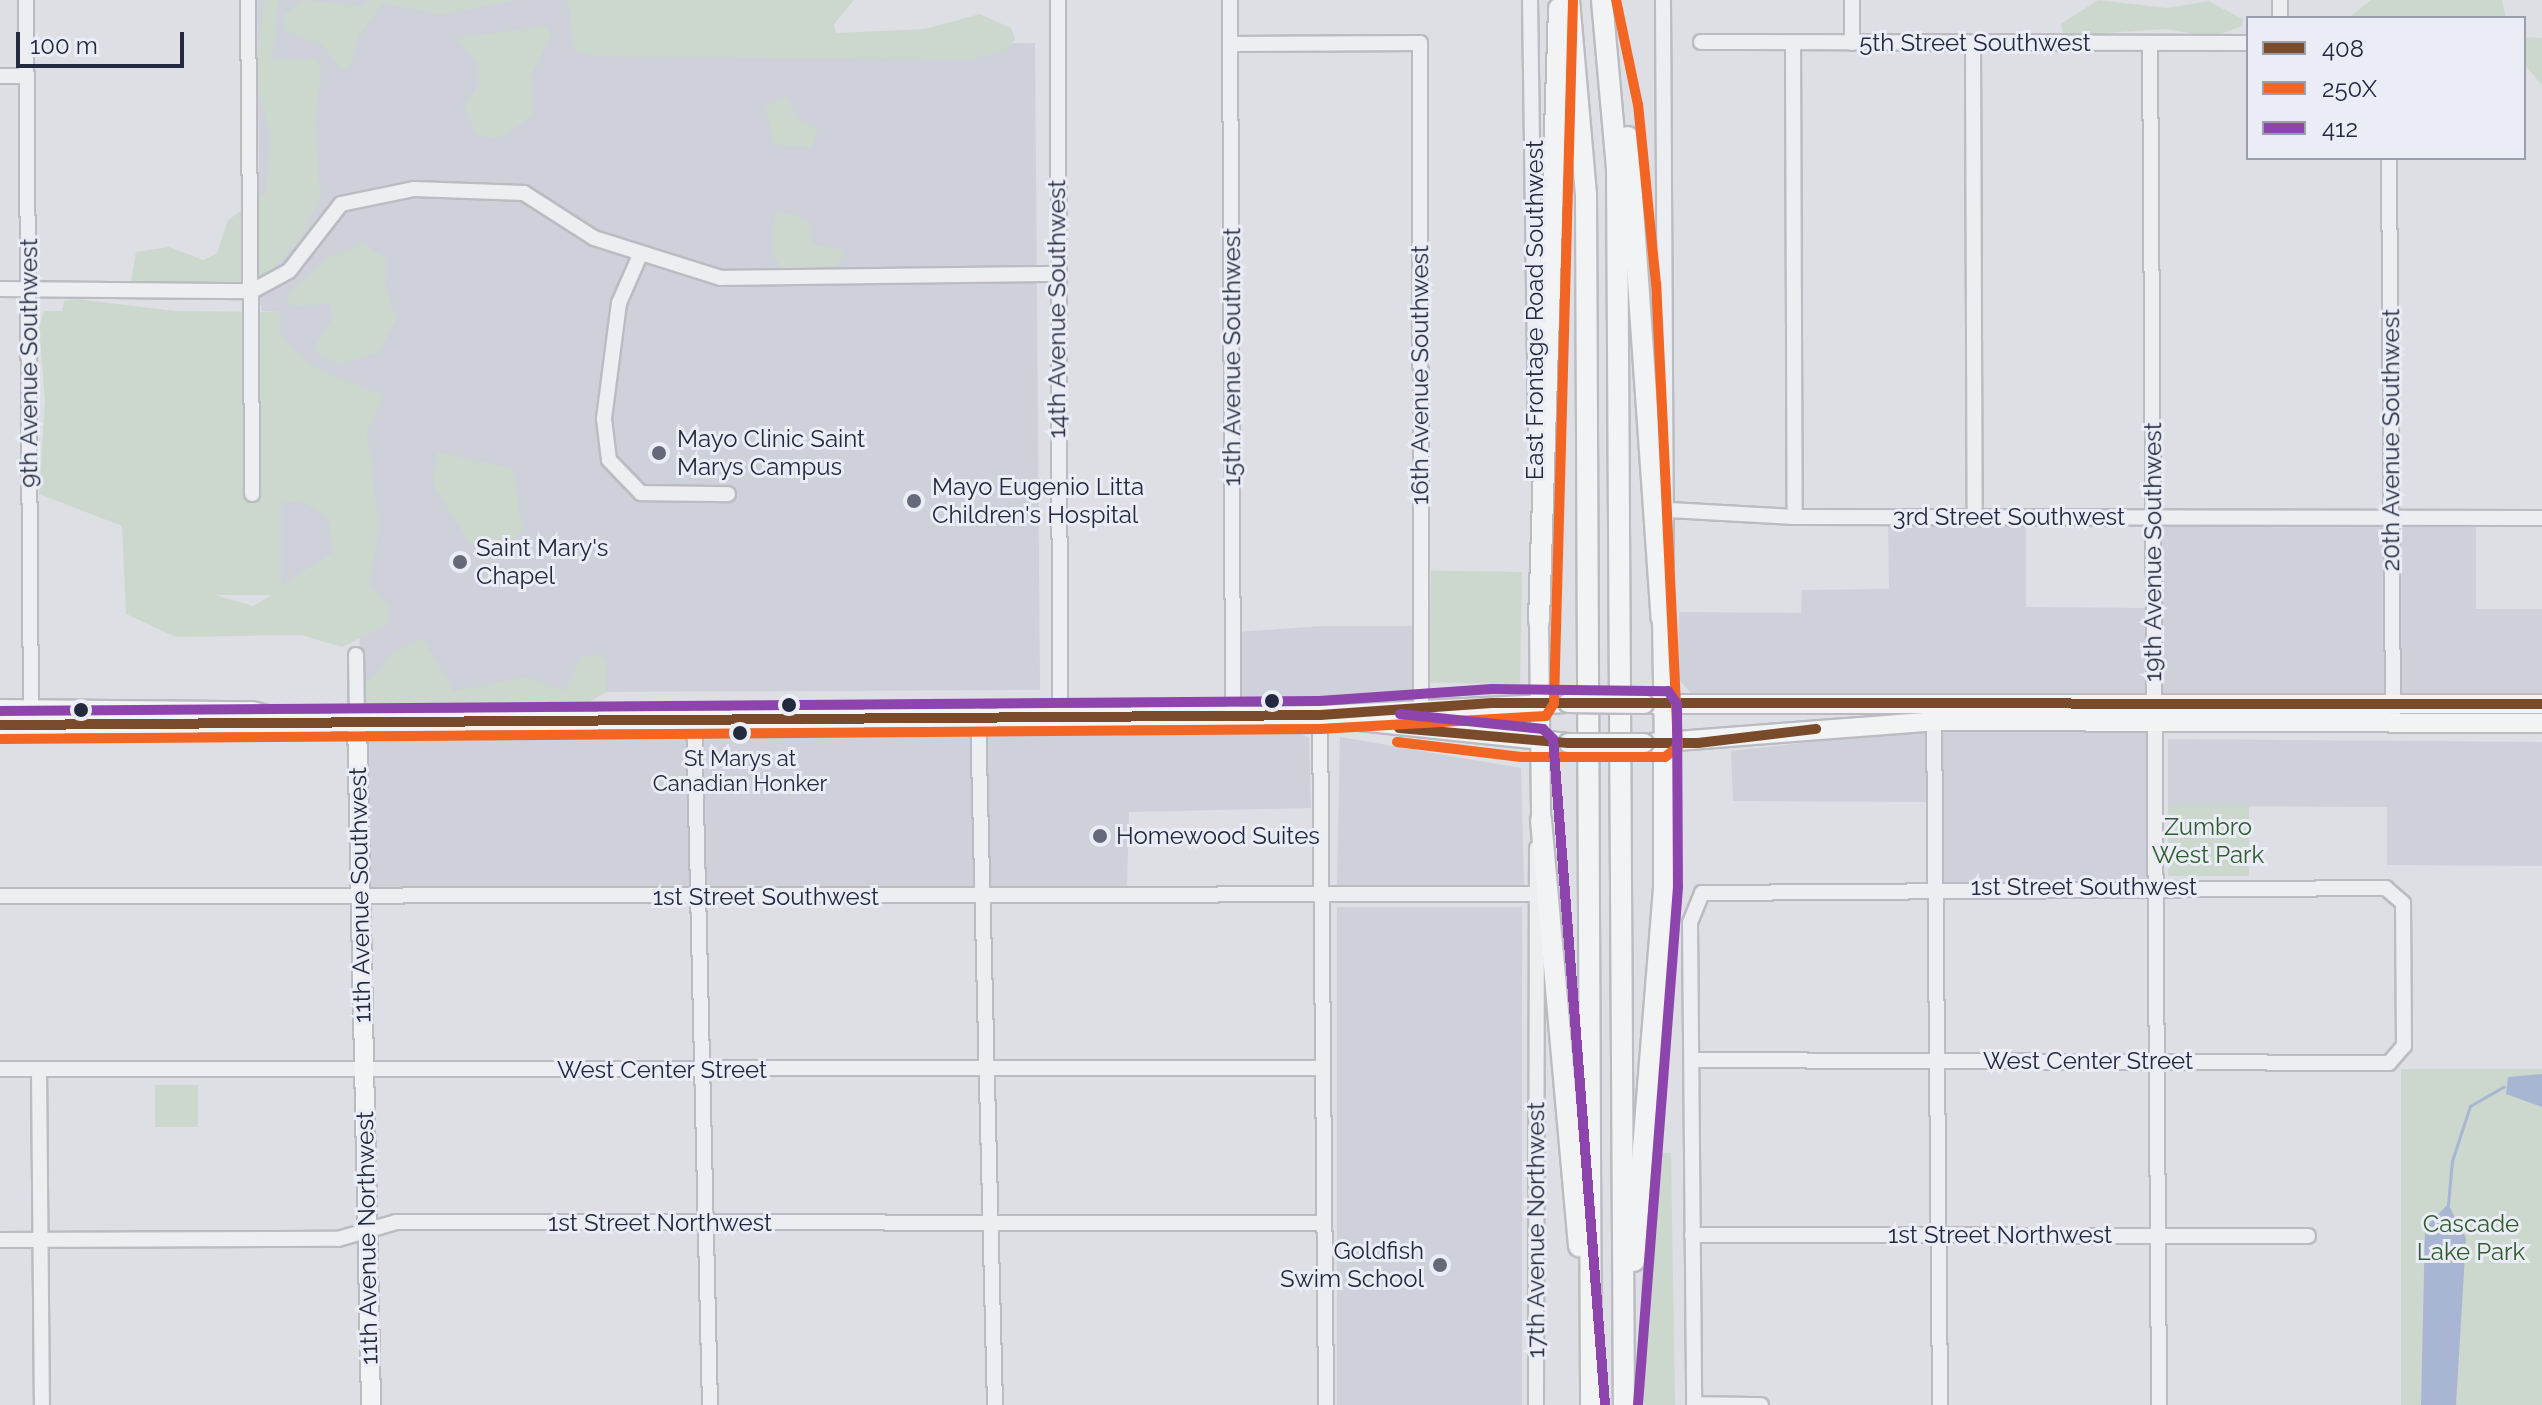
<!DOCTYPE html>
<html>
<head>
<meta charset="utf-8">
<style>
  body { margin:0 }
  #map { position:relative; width:2542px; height:1405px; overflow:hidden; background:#dedfe4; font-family:Raleway,sans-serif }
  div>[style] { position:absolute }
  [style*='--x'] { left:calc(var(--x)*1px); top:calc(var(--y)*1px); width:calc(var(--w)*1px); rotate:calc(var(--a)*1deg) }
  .built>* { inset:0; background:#ced0da; transform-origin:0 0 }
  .green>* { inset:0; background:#ccd8cd; transform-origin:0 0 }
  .water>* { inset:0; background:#a8b6d3 }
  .stream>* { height:3px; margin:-1.5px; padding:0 1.5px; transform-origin:1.5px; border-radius:1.5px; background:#a8b6d3 }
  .roads { filter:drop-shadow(2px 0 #bbbcc2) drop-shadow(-2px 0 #bbbcc2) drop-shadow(0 2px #bbbcc2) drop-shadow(0 -2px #bbbcc2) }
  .minor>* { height:14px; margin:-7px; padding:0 7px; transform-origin:7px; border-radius:7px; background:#edeef1 }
  .major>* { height:18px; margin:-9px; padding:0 9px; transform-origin:9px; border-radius:9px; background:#f2f3f5 }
  .highway>* { height:20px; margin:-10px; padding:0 10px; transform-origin:10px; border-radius:10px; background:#f2f3f5 }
  .bridges { filter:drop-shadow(2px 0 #babcc2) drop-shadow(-2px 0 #babcc2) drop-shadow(0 2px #babcc2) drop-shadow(0 -2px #babcc2) }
  .major-bridge>* { height:18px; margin:-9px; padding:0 9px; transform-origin:9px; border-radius:9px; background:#f2f3f5 }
  .bus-1>* { height:10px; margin:-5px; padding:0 5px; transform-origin:5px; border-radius:5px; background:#7a4b2a }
  .bus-2>* { height:10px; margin:-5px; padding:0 5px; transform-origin:5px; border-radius:5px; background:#f26522 }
  .bus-3>* { height:10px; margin:-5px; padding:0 5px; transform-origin:5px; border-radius:5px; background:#8e44ad }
  .dots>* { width:22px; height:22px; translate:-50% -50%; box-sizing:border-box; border:4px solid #eaedf5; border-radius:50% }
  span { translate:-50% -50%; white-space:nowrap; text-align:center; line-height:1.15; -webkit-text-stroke:6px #eaedf5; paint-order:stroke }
  .bus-label { font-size:22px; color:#24293f }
  .street-label { font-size:24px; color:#24293f }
  .poi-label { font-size:24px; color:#24293f }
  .left { translate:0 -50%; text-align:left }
  .right { translate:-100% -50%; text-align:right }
  .park-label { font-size:24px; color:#315c2f }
  .legend { position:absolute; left:2246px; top:16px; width:280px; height:144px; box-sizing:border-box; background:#eaedf5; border:2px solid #9b9fac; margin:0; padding:10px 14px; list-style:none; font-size:24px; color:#24293f }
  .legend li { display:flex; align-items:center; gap:16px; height:40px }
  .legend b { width:40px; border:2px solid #9b9fac }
  .scale { position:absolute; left:16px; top:32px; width:168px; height:36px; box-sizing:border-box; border:4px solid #24293f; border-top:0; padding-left:10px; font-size:24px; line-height:28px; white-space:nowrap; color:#24293f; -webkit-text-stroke:6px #eaedf5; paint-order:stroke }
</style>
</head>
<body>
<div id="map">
  <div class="built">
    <div style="clip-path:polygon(257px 0,828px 0,830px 45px,1035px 43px,1040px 690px,360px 693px,359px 594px,281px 594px,280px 312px,262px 311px,260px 300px)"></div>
    <div style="clip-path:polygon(2026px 516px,2026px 607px,2147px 608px,2147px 517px,2476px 518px,2476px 609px,2542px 609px,2542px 696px,1694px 696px,1678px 679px,1679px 612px,1801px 613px,1802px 590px,1889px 589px,1888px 517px)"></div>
    <div style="clip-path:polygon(1323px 626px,1416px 626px,1417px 704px,1237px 704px,1237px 632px)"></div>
    <div style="left:2148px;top:725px;width:156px;height:211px;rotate:89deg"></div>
    <div style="clip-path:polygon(1220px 727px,1295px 730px,1309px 738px,1311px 808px,1129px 812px,1127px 887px,365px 891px,365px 728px)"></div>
    <div style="clip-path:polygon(1928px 729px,1929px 802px,1733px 801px,1731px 751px)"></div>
    <div style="clip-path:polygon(1340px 737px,1521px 768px,1524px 885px,1337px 885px)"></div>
    <div style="clip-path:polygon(2168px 739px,2542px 742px,2542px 866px,2387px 865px,2387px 807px,2168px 806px)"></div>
    <div style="left:1337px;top:907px;width:185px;height:498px"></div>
  </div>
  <div class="green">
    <div style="clip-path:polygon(264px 0,278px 0,272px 59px,316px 59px,321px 70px,315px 122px,320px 196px,298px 241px,267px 276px,247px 280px,228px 297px,162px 297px,131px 281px,136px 252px,169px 247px,203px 260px,217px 253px,228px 220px,265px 194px,271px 138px,255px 81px)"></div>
    <div style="clip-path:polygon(303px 0,361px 6px,368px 0,518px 0,441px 15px,383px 3px,359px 35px,349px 68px,341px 69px,322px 45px,285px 31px,283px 16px)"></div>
    <div style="clip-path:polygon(568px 0,854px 0,834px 24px,836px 33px,925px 29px,980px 14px,1011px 28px,1015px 39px,1008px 50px,970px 60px,592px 56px,574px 50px)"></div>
    <div style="clip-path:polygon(2098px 0,2166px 8px,2208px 1px,2243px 19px,2242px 26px,2213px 37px,2165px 29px,2063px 36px,2061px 24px)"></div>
    <div style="clip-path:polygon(2371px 0,2502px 0,2506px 18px,2348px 18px)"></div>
    <div style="clip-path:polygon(545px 26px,551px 35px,531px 75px,533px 115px,500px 139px,476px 135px,464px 107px,479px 83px,479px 65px,456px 38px)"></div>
    <div style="clip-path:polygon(2524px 37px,2542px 38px,2542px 85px,2524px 64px)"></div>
    <div style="clip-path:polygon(787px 96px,798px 120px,818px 128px,812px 147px,774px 145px,766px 107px)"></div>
    <div style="clip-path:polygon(775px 210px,808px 220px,812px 245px,845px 250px,835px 269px,785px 273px,774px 256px)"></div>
    <div style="clip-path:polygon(363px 243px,386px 259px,385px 287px,397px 319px,378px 352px,342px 365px,320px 357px,315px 346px,333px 318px,330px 304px,291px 306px,286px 297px,327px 258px)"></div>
    <div style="clip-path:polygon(evenodd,77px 299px,175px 311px,280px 312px,280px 334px,310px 365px,383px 395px,367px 432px,379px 529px,369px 585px,389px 606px,387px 625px,342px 647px,301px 635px,176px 637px,126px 614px,122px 526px,39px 494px,45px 401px,39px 327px,44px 311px,62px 311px,64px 301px,77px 299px,303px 501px,328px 518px,333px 552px,281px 586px,281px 503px,303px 501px,77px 299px,215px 595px,272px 595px,253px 606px,215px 595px)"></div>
    <div style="clip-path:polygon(438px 452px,513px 469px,522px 528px,517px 539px,470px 544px,433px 483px)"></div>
    <div style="left:1522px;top:572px;width:112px;height:91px;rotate:91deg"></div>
    <div style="clip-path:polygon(423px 639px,453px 691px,528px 677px,565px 691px,582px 656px,600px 655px,607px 663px,606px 692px,569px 714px,388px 717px,355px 703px,358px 683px,372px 679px,393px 652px)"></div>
    <div style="left:2249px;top:805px;width:71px;height:81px;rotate:90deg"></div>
    <div style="left:2401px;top:1069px;width:141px;height:336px"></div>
    <div style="left:155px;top:1085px;width:43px;height:42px"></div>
    <div style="clip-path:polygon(1655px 1153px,1671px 1153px,1675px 1405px,1644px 1405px,1641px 1285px)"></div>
  </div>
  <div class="water">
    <div style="clip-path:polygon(2542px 1074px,2542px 1107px,2506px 1094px,2508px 1077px)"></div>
    <div style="clip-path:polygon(2448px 1204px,2466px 1238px,2456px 1405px,2421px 1405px,2425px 1228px)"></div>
  </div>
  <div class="stream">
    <div style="--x:2448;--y:1204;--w:43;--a:-84.7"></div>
    <div style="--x:2452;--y:1161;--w:58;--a:-71.9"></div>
    <div style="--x:2470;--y:1106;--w:39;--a:-30"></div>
  </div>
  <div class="roads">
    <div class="minor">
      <div style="--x:26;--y:0;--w:717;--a:89.6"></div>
      <div style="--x:248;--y:0;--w:494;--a:89.5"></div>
      <div style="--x:1058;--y:0;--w:715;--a:89.84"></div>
      <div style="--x:1230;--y:0;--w:714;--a:89.76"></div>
      <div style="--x:1530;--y:0;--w:431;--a:89.2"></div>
      <div style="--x:1663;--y:0;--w:563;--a:89.69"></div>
      <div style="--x:1852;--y:0;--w:43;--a:90"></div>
      <div style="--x:2280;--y:18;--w:18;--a:-90"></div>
      <div style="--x:1701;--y:42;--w:547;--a:0.1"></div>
      <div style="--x:1793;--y:43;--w:474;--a:89.8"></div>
      <div style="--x:1973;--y:43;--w:473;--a:89.8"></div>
      <div style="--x:2150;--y:43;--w:1362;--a:89.62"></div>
      <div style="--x:1231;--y:44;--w:189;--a:-0.3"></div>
      <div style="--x:1420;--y:43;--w:665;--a:89.91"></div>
      <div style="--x:0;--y:76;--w:27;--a:0"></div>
      <div style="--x:2389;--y:158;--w:555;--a:89.59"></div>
      <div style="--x:640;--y:255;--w:52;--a:113.6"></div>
      <div style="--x:619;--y:303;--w:117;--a:97.4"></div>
      <div style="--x:604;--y:419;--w:41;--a:83"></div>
      <div style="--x:609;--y:460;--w:46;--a:45.9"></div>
      <div style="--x:641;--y:493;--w:87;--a:0.7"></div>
      <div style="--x:0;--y:289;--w:252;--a:0.5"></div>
      <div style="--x:252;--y:291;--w:42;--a:-28.4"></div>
      <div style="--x:289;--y:271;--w:85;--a:-52.2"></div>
      <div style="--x:341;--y:204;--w:75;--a:-11.6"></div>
      <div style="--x:414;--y:189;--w:110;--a:2.1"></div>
      <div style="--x:524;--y:193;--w:83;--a:32.7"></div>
      <div style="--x:594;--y:238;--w:133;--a:17.5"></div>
      <div style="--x:721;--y:278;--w:336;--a:-0.7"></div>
      <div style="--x:1669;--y:510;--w:126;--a:3.2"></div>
      <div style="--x:1795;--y:517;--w:747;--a:0.08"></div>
      <div style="--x:356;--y:655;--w:64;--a:89.1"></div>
      <div style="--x:1934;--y:713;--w:692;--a:89.5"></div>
      <div style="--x:978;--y:715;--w:690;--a:88.59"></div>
      <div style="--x:1320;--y:715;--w:690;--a:89.5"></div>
      <div style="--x:694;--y:717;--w:688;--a:88.67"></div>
      <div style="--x:0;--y:896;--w:1533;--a:-0.07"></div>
      <div style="--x:1692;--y:1060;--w:697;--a:0.25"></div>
      <div style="--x:2389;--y:1063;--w:23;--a:-49"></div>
      <div style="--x:2404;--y:1046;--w:143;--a:-90.4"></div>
      <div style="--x:2403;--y:903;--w:23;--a:-139"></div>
      <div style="--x:2386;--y:888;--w:684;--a:179.58"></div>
      <div style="--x:1702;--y:893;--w:32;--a:112"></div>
      <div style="--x:1690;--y:923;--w:482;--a:89.5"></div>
      <div style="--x:0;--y:1069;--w:1323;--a:-0.04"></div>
      <div style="--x:39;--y:1069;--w:336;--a:89.5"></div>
      <div style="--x:1692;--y:1235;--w:616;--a:0.09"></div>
      <div style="--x:0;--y:1240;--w:338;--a:-0.2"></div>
      <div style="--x:338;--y:1239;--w:60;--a:-16.3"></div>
      <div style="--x:396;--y:1222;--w:927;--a:0.06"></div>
      <div style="--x:1694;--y:1404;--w:67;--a:0.9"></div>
      <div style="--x:1536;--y:1405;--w:557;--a:-89.9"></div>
    </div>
    <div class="major">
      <div style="--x:1662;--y:619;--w:124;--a:89.1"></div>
      <div style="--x:1539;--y:621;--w:199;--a:89.4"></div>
      <div style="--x:1644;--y:704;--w:898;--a:0"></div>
      <div style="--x:0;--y:709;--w:252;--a:0.5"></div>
      <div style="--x:252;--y:711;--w:30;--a:15"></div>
      <div style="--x:357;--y:719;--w:686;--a:88.83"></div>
      <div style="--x:1350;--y:720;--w:219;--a:6"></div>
      <div style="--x:0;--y:725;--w:1320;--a:-0.43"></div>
      <div style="--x:1320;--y:715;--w:248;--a:-2.8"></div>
      <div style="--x:1651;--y:743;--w:284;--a:-4.4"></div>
      <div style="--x:1934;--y:721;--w:608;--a:0.19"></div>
    </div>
    <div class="highway">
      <div style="--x:1569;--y:0;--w:195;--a:85"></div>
      <div style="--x:1586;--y:194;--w:1211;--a:89.76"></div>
      <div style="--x:1602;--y:0;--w:168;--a:84.9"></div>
      <div style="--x:1617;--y:167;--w:1238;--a:89.68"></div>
      <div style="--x:1628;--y:137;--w:483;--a:86"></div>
      <div style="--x:1539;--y:621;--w:613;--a:-88.13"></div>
      <div style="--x:1541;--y:820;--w:428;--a:84.9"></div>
      <div style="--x:1634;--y:1261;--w:376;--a:-85.4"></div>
      <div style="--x:1664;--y:886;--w:143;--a:-90"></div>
    </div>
  </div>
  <div class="bridges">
    <div class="major-bridge">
      <div style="--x:1568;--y:703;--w:76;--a:0.8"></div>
      <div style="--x:1568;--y:743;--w:76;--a:0"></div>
    </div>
  </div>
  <div class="bus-1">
    <div style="--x:0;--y:725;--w:1320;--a:-0.43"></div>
    <div style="--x:1320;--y:715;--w:172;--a:-4"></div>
    <div style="--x:1492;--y:703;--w:1050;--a:0.05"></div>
    <div style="--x:1399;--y:728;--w:170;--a:5.1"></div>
    <div style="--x:1568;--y:743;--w:130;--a:0"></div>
    <div style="--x:1698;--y:743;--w:119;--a:-6.8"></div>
  </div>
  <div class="bus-2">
    <div style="--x:0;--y:739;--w:1320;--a:-0.43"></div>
    <div style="--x:1320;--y:729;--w:226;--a:-3.3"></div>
    <div style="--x:1546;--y:716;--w:15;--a:-58"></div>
    <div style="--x:1554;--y:703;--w:703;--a:-88.45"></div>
    <div style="--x:1397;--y:742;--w:125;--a:6.9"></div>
    <div style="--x:1521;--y:757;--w:144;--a:0"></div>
    <div style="--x:1665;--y:757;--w:16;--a:-38"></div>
    <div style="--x:1678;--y:747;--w:464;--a:-92.7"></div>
    <div style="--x:1656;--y:284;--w:180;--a:-95.7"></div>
    <div style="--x:1638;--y:105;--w:107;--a:-101.8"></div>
  </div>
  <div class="bus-3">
    <div style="--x:0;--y:711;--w:1319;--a:-0.43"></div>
    <div style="--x:1319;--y:701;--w:173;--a:-4"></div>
    <div style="--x:1492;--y:689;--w:176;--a:0.7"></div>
    <div style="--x:1668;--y:691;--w:16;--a:55"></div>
    <div style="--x:1677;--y:704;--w:183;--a:89.7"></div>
    <div style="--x:1678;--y:887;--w:520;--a:94.42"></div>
    <div style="--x:1400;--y:714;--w:144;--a:6"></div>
    <div style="--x:1543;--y:729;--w:14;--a:45"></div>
    <div style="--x:1553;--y:739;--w:667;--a:85.53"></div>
  </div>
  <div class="dots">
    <div style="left:659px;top:453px;background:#656979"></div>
    <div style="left:914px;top:501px;background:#656979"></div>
    <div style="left:460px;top:562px;background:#656979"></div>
    <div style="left:1272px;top:701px;background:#24293f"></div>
    <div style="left:789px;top:705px;background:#24293f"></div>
    <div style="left:81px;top:710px;background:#24293f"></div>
    <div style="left:740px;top:733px;background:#24293f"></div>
    <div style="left:1100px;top:836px;background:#656979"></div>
    <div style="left:1440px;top:1265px;background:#656979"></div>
  </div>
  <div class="bus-label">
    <span style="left:740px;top:771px">St Marys at<br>Canadian Honker</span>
  </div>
  <div class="street-label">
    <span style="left:1975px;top:43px">5th Street Southwest</span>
    <span style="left:1057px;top:309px;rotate:-90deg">14th Avenue Southwest</span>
    <span style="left:1535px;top:310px;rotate:-90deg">East Frontage Road Southwest</span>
    <span style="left:1232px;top:357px;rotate:-90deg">15th Avenue Southwest</span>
    <span style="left:29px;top:363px;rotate:-90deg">9th Avenue Southwest</span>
    <span style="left:1420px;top:375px;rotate:-90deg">16th Avenue Southwest</span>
    <span style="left:2391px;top:440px;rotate:-90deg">20th Avenue Southwest</span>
    <span style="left:2009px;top:517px">3rd Street Southwest</span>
    <span style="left:2153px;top:552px;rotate:-90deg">19th Avenue Southwest</span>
    <span style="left:2084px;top:887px">1st Street Southwest</span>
    <span style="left:360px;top:895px;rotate:-91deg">11th Avenue Southwest</span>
    <span style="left:766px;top:897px">1st Street Southwest</span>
    <span style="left:2088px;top:1061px">West Center Street</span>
    <span style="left:662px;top:1070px">West Center Street</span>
    <span style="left:660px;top:1223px">1st Street Northwest</span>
    <span style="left:1536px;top:1230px;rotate:-90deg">17th Avenue Northwest</span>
    <span style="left:2000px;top:1235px">1st Street Northwest</span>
    <span style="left:367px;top:1238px;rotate:-91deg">11th Avenue Northwest</span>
  </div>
  <div class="poi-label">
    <span class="left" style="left:677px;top:453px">Mayo Clinic Saint<br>Marys Campus</span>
    <span class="left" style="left:932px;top:501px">Mayo Eugenio Litta<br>Children's Hospital</span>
    <span class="left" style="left:476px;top:562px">Saint Mary's<br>Chapel</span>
    <span class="left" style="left:1116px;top:836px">Homewood Suites</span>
    <span class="right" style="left:1424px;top:1265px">Goldfish<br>Swim School</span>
  </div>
  <div class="park-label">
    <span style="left:2208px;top:841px">Zumbro<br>West Park</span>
    <span style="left:2471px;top:1238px">Cascade<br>Lake Park</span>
  </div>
  <ul class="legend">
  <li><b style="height:10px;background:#7a4b2a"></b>408</li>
  <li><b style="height:10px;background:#f26522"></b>250X</li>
  <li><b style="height:10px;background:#8e44ad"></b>412</li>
  </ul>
  <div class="scale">100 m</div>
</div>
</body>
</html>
